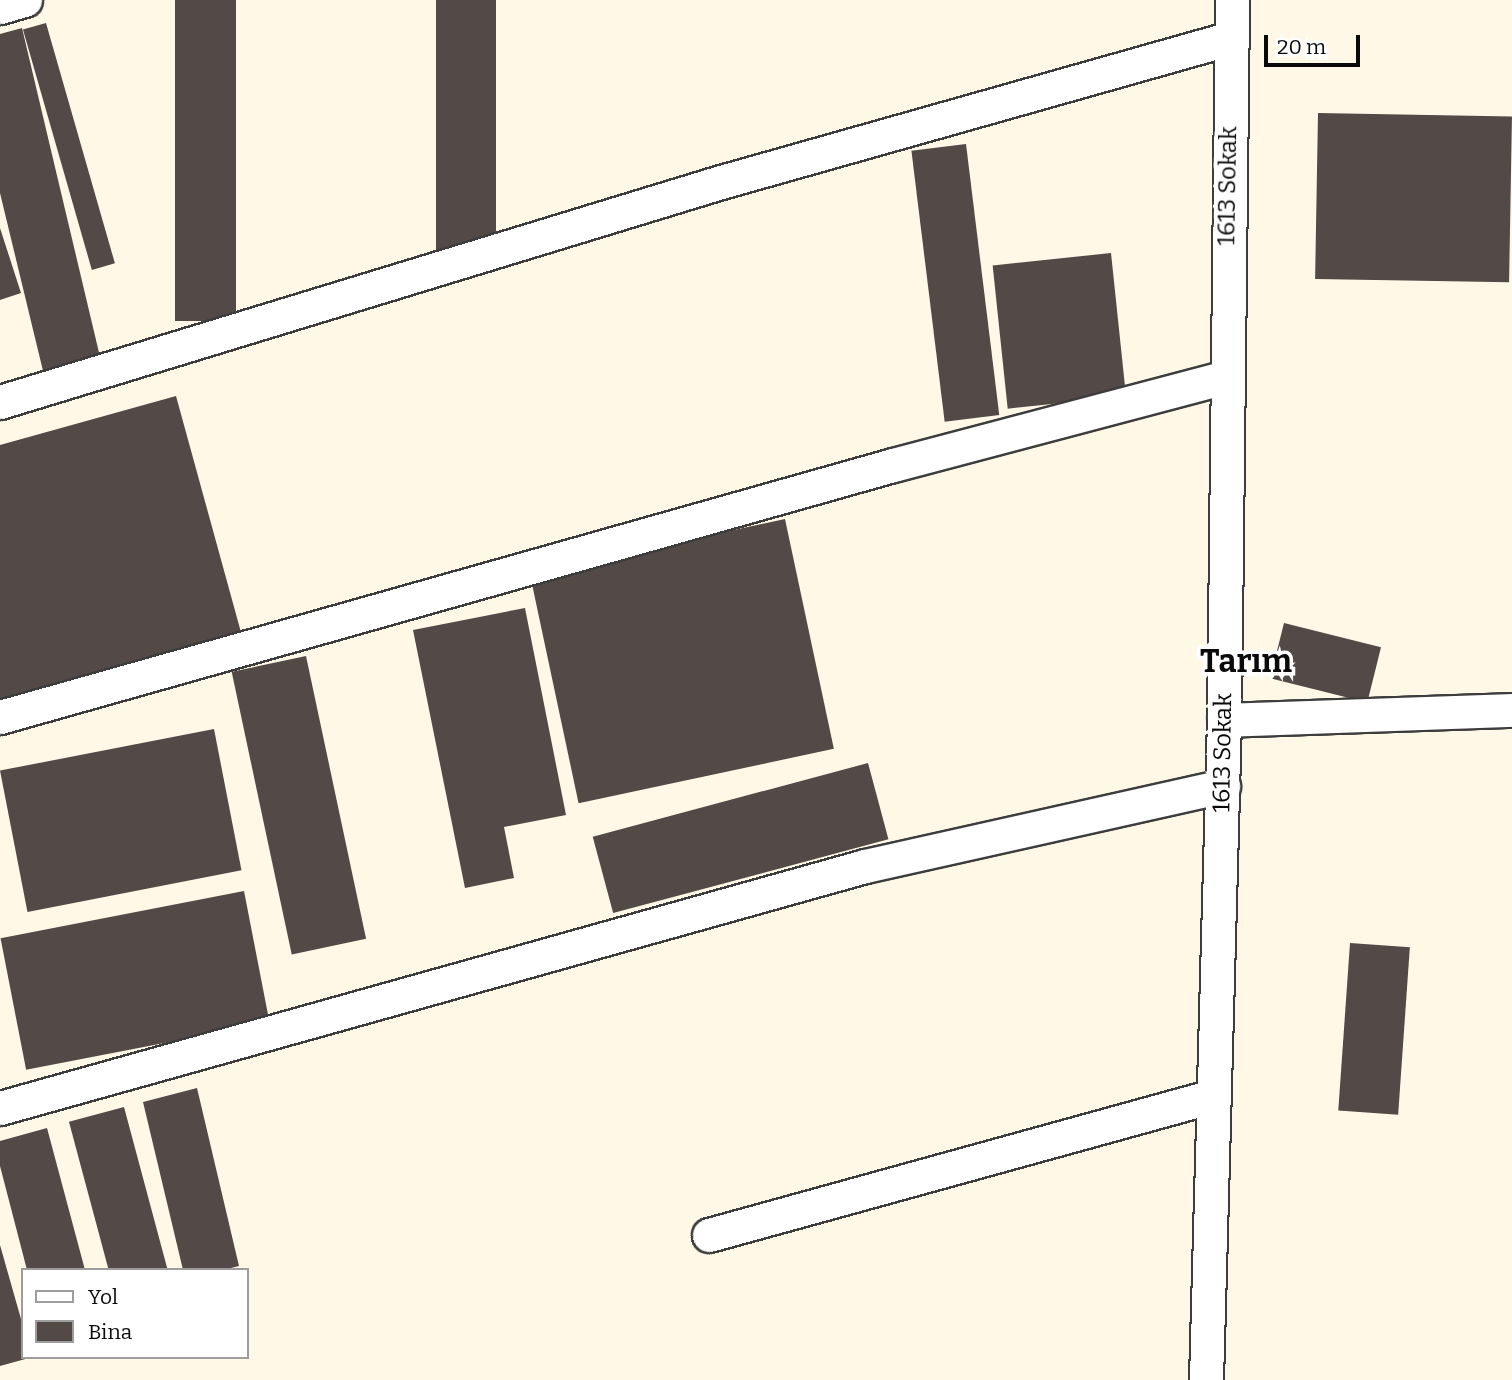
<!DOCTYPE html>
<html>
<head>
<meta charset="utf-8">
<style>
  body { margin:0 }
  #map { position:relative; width:1512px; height:1380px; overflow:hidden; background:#fff8e7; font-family:Bitter,serif }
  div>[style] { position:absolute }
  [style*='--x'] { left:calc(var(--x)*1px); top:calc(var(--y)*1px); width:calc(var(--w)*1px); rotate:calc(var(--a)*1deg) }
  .building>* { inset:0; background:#534a47; transform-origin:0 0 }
  .roads { filter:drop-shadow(2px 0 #3d3d3d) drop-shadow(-2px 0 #3d3d3d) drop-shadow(0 2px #3d3d3d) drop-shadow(0 -2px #3d3d3d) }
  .minor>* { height:33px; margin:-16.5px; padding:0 16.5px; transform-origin:16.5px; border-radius:16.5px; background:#fff }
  span { translate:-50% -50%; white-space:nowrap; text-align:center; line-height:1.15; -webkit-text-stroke:7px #fff; paint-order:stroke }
  .street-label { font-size:24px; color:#0a0a0a }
  .district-label { font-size:32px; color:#0a0a0a; font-weight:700 }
  .legend { position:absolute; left:21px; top:1268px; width:228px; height:91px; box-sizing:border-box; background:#fff; border:2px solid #9d9d9d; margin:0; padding:9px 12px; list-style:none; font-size:21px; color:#0a0a0a }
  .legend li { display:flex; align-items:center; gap:14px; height:35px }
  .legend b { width:35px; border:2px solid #9d9d9d }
  .scale { position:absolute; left:1264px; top:35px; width:96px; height:32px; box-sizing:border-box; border:4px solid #0a0a0a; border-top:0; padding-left:9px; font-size:21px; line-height:24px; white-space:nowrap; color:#0a0a0a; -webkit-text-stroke:5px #fff; paint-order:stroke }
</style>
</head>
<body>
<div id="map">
  <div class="building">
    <div style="left:175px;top:0;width:61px;height:321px"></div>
    <div style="left:436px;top:0;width:60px;height:252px"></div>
    <div style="left:46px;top:23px;width:250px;height:24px;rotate:74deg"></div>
    <div style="clip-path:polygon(22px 28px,101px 361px,44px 375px,0 193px,0 34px)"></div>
    <div style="left:1318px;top:113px;width:194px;height:166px;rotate:1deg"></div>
    <div style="left:966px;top:144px;width:273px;height:55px;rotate:83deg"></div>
    <div style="clip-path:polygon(0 228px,21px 293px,0 300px)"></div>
    <div style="left:1111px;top:253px;width:144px;height:119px;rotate:84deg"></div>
    <div style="clip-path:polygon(176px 396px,242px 636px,0 704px,0 445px)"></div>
    <div style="left:785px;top:519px;width:235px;height:261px;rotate:78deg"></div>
    <div style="clip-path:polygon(525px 608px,566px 815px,504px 827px,514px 878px,465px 888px,413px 630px)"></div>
    <div style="left:1284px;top:623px;width:100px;height:57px;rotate:14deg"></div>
    <div style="left:306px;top:656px;width:289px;height:76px;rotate:78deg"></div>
    <div style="left:214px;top:729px;width:144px;height:218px;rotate:79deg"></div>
    <div style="left:868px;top:763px;width:79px;height:285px;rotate:75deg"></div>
    <div style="left:244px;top:891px;width:134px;height:248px;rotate:79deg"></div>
    <div style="left:1350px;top:943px;width:60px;height:168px;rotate:4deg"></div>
    <div style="clip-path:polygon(197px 1088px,239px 1266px,223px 1270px,183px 1270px,143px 1102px)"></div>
    <div style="left:124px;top:1107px;width:169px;height:57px;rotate:75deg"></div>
    <div style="clip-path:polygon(47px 1128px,85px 1270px,27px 1270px,0 1166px,0 1141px)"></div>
    <div style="clip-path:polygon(0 1245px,23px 1326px,23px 1357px,29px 1358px,0 1366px)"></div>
  </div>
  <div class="roads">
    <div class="minor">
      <div style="--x:0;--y:7;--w:26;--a:-16"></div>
      <div style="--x:0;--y:402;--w:754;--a:-16.97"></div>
      <div style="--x:721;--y:182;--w:530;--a:-15.77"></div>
      <div style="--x:0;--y:717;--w:928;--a:-15.76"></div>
      <div style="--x:893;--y:465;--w:343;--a:-14.8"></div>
      <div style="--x:1224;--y:720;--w:288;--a:-2"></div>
      <div style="--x:0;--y:1108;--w:898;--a:-15.63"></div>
      <div style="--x:865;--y:866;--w:367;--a:-12.6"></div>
      <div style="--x:709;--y:1235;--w:523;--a:-15.42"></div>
      <div style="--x:1206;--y:1380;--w:660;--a:-88.44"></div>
      <div style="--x:1224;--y:720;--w:720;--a:-89.36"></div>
    </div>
  </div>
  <div class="street-label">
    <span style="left:1228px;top:186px;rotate:-89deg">1613 Sokak</span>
    <span style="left:1223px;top:753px;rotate:-89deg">1613 Sokak</span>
  </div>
  <div class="district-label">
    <span style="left:1246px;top:661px">Tarım</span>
  </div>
  <ul class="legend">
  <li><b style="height:9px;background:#fff"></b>Yol</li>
  <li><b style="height:19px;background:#534a47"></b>Bina</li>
  </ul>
  <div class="scale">20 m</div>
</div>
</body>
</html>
